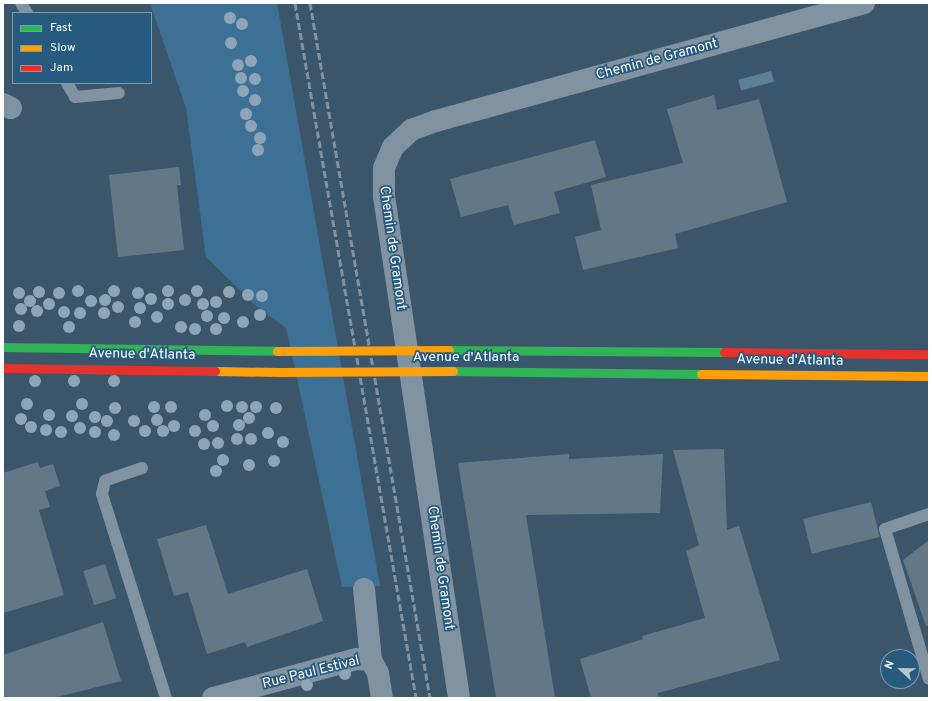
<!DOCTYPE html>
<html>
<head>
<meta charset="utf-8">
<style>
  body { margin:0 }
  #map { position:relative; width:932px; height:701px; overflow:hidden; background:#3b566b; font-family:Overpass,sans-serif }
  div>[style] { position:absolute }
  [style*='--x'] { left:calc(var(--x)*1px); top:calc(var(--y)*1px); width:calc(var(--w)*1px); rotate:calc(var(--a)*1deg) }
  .green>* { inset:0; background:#3c7095 }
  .water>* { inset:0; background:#5d8099; transform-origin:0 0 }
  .building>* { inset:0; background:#637887; transform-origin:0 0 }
  .lane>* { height:12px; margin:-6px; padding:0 6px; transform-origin:6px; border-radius:6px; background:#8192a1 }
  .street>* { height:22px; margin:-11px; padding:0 11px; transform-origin:11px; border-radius:11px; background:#8192a1 }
  .fast>* { height:9px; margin:-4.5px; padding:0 4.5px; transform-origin:4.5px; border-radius:4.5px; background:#30b455 }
  .slow>* { height:9px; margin:-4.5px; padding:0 4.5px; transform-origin:4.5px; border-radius:4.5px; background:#ff9f0a }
  .jam>* { height:9px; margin:-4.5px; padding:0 4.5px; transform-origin:4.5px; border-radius:4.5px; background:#e5322d }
  .rail>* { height:3px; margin-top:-1.5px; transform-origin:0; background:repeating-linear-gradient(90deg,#8192a1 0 7px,transparent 0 10px) }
  .slow-bridge>* { height:9px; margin:-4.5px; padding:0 4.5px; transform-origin:4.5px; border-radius:4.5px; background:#ff9f0a }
  .trees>* { width:12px; height:12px; margin:-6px; border-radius:50%; background:#8ea5b7 }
  span { translate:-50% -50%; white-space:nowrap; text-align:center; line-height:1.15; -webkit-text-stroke:3.5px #275a7f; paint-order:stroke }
  .street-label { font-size:14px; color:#fff }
  .frame { position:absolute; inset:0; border:4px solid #fff; pointer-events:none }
  .legend { position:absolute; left:12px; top:12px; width:140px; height:72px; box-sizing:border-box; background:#275a7f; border:1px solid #7d9cb2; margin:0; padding:5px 7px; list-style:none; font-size:12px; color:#fff }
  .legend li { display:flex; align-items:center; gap:8px; height:20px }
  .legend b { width:20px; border:1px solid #7d9cb2 }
  .north { position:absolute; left:880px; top:649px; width:40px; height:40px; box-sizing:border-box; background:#275a7f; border:1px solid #7d9cb2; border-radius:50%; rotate:292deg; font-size:11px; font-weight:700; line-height:16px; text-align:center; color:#fff }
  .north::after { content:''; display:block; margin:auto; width:14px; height:18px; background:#bac4cb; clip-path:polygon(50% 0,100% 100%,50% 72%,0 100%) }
</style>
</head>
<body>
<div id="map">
  <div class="green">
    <div style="clip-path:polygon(150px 3px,277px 3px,380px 586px,342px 587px,286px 328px,255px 305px,206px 257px,186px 108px)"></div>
  </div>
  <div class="water">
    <div style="left:771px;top:71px;width:11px;height:34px;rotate:75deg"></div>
  </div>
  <div class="building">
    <div style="clip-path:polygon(714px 95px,717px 110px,759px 99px,787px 202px,675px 234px,678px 248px,583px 270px,575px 237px,601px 230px,591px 185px,683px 163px,667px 109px)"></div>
    <div style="clip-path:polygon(595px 140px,606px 177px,554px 192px,560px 213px,514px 225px,508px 205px,461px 217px,450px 179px)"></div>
    <div style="clip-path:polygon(179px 167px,181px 185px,177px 185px,184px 250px,118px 257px,109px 175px)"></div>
    <div style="clip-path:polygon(724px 449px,727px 530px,739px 526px,780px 660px,658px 693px,659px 698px,591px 698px,580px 659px,643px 639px,642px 636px,705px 618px,686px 551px,699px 545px,673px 450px)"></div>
    <div style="clip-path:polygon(569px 454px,569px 459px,663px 454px,660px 513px,526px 515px,555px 698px,496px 698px,458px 463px)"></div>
    <div style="clip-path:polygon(38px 462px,40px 468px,53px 464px,60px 486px,45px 491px,50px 507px,39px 510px,64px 595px,3px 613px,3px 473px)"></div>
    <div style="left:871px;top:502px;width:36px;height:70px;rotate:76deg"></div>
    <div style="clip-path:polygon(206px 525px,228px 594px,307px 569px,323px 621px,247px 647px,245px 642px,207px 654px,188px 592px,174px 596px,157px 539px)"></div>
    <div style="clip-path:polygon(929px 540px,929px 626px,926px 626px,903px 560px)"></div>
    <div style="left:105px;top:564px;width:36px;height:23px;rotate:72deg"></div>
    <div style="clip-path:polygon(103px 622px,121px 681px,53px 698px,3px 698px,3px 655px)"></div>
  </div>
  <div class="lane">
    <div style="--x:21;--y:3;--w:12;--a:59"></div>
    <div style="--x:67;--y:83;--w:16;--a:60"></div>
    <div style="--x:75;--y:97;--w:44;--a:-5.2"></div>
    <div style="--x:142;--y:468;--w:39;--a:161"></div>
    <div style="--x:105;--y:481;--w:13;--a:103"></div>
    <div style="--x:102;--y:494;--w:214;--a:72.6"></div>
    <div style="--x:929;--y:514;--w:46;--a:161.2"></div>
    <div style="--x:885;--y:529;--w:156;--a:73.7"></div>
  </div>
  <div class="street">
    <div style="--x:3;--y:104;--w:9;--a:27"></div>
    <div style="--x:364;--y:589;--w:71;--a:84.4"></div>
    <div style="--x:213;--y:698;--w:149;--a:-15.2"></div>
    <div style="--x:357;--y:659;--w:14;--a:4"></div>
    <div style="--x:371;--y:660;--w:15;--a:62"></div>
    <div style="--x:378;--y:673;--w:25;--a:81"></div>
    <div style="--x:459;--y:698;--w:508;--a:-98.5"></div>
    <div style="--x:384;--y:196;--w:28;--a:-90"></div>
    <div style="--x:384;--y:168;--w:23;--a:-67"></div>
    <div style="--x:393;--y:147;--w:25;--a:-43"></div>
    <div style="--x:411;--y:130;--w:27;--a:-20"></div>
    <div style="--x:436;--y:121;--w:444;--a:-15.4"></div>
  </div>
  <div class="fast">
    <div style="--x:3;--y:347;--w:274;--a:0.8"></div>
    <div style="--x:449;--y:350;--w:275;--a:0.4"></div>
    <div style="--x:453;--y:371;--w:248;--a:0.7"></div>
  </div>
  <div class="slow">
    <div style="--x:215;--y:371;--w:65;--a:0.9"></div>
    <div style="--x:701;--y:374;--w:228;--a:0.5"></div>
  </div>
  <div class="jam">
    <div style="--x:724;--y:352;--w:205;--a:0.6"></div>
    <div style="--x:3;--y:368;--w:212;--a:0.8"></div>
  </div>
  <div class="rail">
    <div style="--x:295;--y:3;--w:705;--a:80.12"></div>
    <div style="--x:310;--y:3;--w:705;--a:80.2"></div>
  </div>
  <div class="slow-bridge">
    <div style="--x:277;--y:351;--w:172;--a:-0.3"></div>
    <div style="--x:280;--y:372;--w:173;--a:-0.3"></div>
  </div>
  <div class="trees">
    <div style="left:230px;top:18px"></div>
    <div style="left:242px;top:24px"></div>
    <div style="left:231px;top:43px"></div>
    <div style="left:251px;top:61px"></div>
    <div style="left:238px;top:65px"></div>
    <div style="left:241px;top:78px"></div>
    <div style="left:255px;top:79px"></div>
    <div style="left:243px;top:91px"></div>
    <div style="left:255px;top:100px"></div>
    <div style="left:246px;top:114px"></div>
    <div style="left:251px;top:126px"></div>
    <div style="left:260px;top:138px"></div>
    <div style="left:258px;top:150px"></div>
    <div style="left:78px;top:291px"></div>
    <div style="left:114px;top:291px"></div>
    <div style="left:168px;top:291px"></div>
    <div style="left:197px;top:291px"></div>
    <div style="left:39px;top:292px"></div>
    <div style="left:229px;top:292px"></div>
    <div style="left:19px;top:293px"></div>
    <div style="left:59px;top:293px"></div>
    <div style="left:138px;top:293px"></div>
    <div style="left:248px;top:295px"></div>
    <div style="left:262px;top:296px"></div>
    <div style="left:151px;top:299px"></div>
    <div style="left:105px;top:300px"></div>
    <div style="left:185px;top:300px"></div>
    <div style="left:30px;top:301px"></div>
    <div style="left:91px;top:301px"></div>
    <div style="left:216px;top:302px"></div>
    <div style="left:49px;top:304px"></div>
    <div style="left:168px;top:304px"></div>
    <div style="left:203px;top:304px"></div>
    <div style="left:118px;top:307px"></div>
    <div style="left:140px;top:308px"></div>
    <div style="left:21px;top:309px"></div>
    <div style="left:37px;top:311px"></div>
    <div style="left:64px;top:312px"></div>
    <div style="left:80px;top:313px"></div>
    <div style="left:104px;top:313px"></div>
    <div style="left:260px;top:315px"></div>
    <div style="left:207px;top:316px"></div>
    <div style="left:157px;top:317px"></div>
    <div style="left:224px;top:318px"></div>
    <div style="left:135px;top:322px"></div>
    <div style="left:243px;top:322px"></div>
    <div style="left:19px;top:326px"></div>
    <div style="left:69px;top:327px"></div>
    <div style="left:181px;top:327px"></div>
    <div style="left:195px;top:329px"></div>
    <div style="left:216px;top:329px"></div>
    <div style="left:35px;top:381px"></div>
    <div style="left:74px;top:381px"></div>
    <div style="left:114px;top:381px"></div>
    <div style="left:27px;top:404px"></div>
    <div style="left:82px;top:404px"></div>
    <div style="left:227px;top:406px"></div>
    <div style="left:154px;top:407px"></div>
    <div style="left:171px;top:407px"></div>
    <div style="left:242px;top:407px"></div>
    <div style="left:256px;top:407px"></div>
    <div style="left:115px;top:408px"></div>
    <div style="left:276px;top:408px"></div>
    <div style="left:49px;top:415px"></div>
    <div style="left:205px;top:415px"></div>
    <div style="left:72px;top:416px"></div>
    <div style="left:95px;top:417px"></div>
    <div style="left:249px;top:418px"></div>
    <div style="left:21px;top:419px"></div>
    <div style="left:157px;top:420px"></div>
    <div style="left:107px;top:421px"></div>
    <div style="left:134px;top:421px"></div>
    <div style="left:239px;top:425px"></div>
    <div style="left:174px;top:426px"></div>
    <div style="left:213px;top:426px"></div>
    <div style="left:31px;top:427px"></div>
    <div style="left:80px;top:428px"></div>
    <div style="left:46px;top:430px"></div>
    <div style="left:145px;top:431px"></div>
    <div style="left:163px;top:431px"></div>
    <div style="left:195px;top:431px"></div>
    <div style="left:61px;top:432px"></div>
    <div style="left:95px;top:432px"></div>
    <div style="left:268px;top:433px"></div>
    <div style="left:114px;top:435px"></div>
    <div style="left:237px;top:439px"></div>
    <div style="left:251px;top:439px"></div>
    <div style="left:283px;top:442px"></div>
    <div style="left:218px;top:443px"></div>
    <div style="left:204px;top:444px"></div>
    <div style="left:223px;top:460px"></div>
    <div style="left:274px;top:461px"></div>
    <div style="left:249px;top:465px"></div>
    <div style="left:216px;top:471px"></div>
    <div style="left:345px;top:674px"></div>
    <div style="left:307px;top:685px"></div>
  </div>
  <div class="street-label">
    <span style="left:657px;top:60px;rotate:-15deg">Chemin de Gramont</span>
    <span style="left:392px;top:248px;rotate:82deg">Chemin de Gramont</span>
    <span style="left:142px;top:355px;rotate:1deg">Avenue d'Atlanta</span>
    <span style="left:466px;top:358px">Avenue d'Atlanta</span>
    <span style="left:790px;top:361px;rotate:1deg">Avenue d'Atlanta</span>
    <span style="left:440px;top:568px;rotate:82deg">Chemin de Gramont</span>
    <span style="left:311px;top:673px;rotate:-14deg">Rue Paul Estival</span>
  </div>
  <div class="frame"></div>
  <ul class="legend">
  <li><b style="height:5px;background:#30b455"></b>Fast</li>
  <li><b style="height:5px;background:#ff9f0a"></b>Slow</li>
  <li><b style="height:5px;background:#e5322d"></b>Jam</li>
  </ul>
  <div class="north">N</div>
</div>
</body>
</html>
